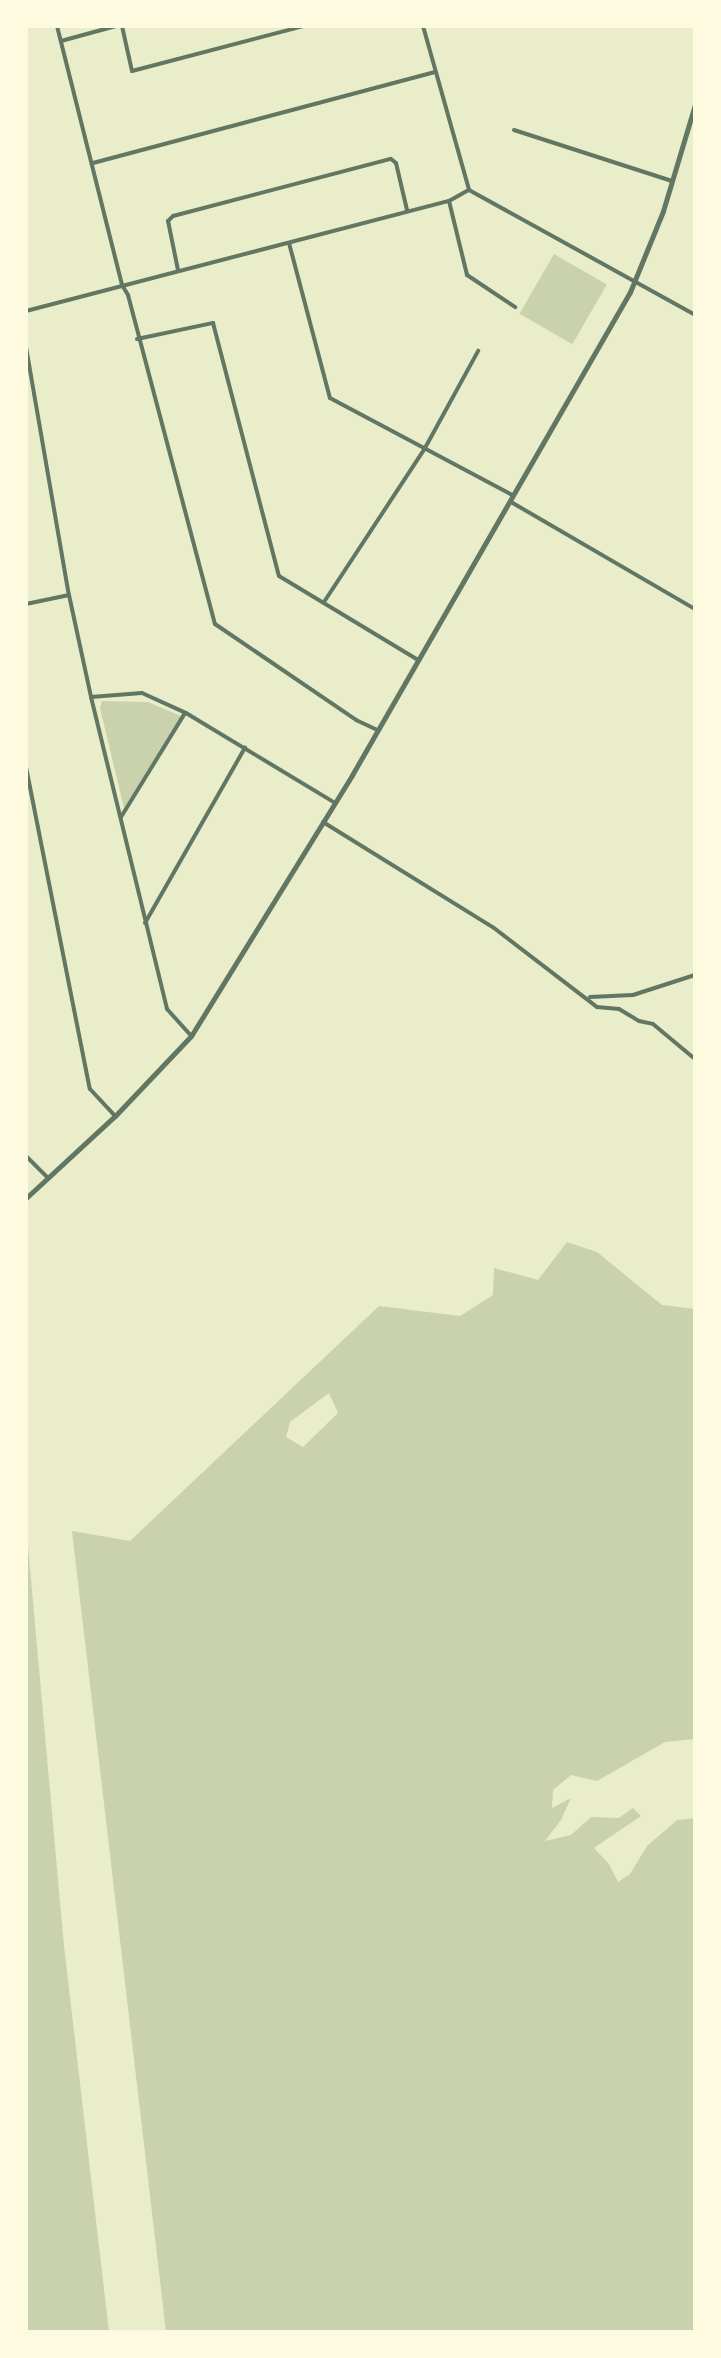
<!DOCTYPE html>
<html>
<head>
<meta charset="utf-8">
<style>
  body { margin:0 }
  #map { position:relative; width:721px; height:2358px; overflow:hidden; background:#e9edc9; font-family:"Source Sans 3",sans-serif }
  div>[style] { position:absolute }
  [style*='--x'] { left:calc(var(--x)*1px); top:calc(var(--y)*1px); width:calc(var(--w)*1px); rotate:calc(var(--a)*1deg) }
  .green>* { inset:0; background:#cad2ad; transform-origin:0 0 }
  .minor>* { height:4px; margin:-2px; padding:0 2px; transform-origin:2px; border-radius:2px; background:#617663 }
  .tertiary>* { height:5px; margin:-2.5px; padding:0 2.5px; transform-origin:2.5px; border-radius:2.5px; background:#617663 }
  span { translate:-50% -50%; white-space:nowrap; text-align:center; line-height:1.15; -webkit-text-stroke:7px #fefae0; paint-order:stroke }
  .frame { position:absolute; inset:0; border:28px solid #fefae0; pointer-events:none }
</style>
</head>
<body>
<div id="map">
  <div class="green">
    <div style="left:554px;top:254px;width:61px;height:69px;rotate:30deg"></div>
    <div style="clip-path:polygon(102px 701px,148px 702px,181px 716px,124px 808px,100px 708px)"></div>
    <div style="clip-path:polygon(evenodd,567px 1242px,597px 1252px,662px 1305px,695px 1309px,695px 1739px,665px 1742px,597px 1781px,571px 1775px,553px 1790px,552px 1808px,571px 1798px,561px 1820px,545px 1841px,571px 1835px,591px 1817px,619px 1818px,633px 1808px,641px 1816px,594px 1848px,609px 1864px,618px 1882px,630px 1874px,647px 1846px,677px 1820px,695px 1818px,695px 2332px,166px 2332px,72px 1531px,130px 1541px,379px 1306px,460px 1316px,493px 1295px,494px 1268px,538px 1280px,567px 1242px,329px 1393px,338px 1413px,303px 1447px,286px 1437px,290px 1422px,329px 1393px)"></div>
    <div style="clip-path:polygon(26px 1524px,64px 1946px,109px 2332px,26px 2332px)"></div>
  </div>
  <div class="minor">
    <div style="--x:57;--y:26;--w:267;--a:75.9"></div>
    <div style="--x:122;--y:285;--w:12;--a:59"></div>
    <div style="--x:128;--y:295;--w:340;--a:75.2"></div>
    <div style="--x:215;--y:624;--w:171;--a:34.2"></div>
    <div style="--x:356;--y:720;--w:23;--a:25"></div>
    <div style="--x:122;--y:26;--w:46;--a:77.5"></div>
    <div style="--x:132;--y:71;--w:178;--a:-14.7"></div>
    <div style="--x:423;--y:26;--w:170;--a:74.3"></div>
    <div style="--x:469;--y:190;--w:258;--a:28.9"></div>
    <div style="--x:61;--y:41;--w:57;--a:-15.3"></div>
    <div style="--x:514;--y:130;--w:166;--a:17.9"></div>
    <div style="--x:93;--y:163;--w:353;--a:-14.9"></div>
    <div style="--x:449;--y:201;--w:76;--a:76.3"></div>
    <div style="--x:467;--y:275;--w:58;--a:33.7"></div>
    <div style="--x:289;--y:243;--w:160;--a:75.2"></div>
    <div style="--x:330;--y:398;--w:208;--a:28"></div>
    <div style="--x:178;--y:270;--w:50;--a:-101.5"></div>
    <div style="--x:168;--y:221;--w:7;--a:-45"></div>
    <div style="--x:173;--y:216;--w:225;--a:-14.7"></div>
    <div style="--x:391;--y:159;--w:6;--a:39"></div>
    <div style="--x:396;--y:163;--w:48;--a:76.8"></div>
    <div style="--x:26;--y:311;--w:437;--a:-14.6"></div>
    <div style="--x:449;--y:201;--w:23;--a:-29"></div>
    <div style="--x:137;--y:339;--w:78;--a:-11.9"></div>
    <div style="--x:213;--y:323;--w:261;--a:75.4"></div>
    <div style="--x:279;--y:576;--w:162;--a:31.1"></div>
    <div style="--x:26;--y:347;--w:252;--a:80.2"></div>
    <div style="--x:69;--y:595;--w:104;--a:77.8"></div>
    <div style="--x:91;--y:697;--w:321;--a:76.3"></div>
    <div style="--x:167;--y:1009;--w:36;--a:48"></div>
    <div style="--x:511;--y:502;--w:213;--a:30.2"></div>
    <div style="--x:324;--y:602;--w:184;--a:-56.7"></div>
    <div style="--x:425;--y:448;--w:111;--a:-61.3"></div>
    <div style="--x:26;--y:604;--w:44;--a:-11.8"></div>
    <div style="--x:91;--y:697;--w:51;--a:-4.5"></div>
    <div style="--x:142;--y:693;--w:48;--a:24.4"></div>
    <div style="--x:186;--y:713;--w:174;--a:31.1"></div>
    <div style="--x:26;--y:767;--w:328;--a:78.8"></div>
    <div style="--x:90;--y:1089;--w:37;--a:47"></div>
    <div style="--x:121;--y:817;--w:122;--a:-58.4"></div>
    <div style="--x:323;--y:822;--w:201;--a:31.8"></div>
    <div style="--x:494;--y:928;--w:130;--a:37.5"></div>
    <div style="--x:597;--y:1007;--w:22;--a:5"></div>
    <div style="--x:619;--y:1009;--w:23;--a:31"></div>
    <div style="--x:639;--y:1021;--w:14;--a:12"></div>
    <div style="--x:653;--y:1024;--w:55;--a:39.8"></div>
    <div style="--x:145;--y:923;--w:202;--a:-60.3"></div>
    <div style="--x:590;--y:997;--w:43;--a:-2.7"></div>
    <div style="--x:633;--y:995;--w:65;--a:-17.9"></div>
    <div style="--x:26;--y:1156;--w:31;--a:45"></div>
  </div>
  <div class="tertiary">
    <div style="--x:26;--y:1198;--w:121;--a:-42.7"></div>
    <div style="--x:115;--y:1116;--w:110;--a:-46.5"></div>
    <div style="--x:191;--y:1036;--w:307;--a:-58.3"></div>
    <div style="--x:352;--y:775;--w:557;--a:-60.08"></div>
    <div style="--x:630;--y:292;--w:87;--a:-67.8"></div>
    <div style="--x:663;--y:211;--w:112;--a:-73.3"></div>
  </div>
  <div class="frame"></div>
</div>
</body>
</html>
